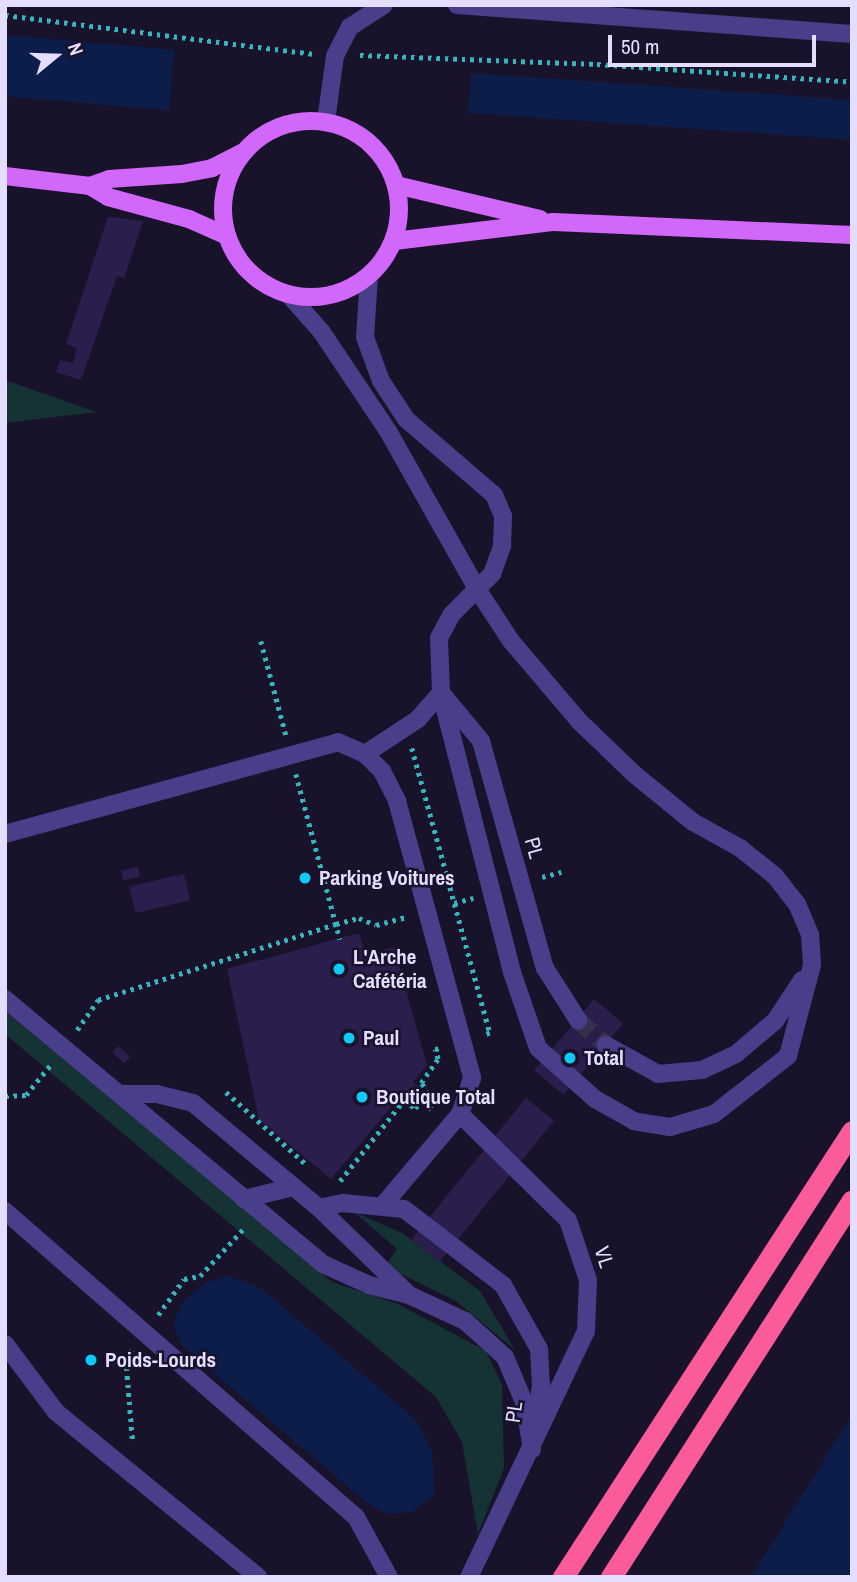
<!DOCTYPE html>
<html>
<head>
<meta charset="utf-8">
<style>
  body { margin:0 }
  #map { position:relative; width:857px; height:1582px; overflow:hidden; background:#19122b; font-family:"Archivo Narrow",sans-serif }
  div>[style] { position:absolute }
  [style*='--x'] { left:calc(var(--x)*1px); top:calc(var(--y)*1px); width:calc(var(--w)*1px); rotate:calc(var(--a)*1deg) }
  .green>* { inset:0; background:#153335 }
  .water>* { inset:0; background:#0d1d49; transform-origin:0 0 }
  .building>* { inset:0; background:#2c1e4c; transform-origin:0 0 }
  .minor-tunnel>* { height:18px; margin-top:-9px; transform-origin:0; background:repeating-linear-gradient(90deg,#37304b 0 18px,transparent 0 27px) }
  .path>* { height:4.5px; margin-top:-2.25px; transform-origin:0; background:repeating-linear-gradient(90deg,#34b6bb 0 3.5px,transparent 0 8.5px) }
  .minor>* { height:18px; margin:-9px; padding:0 9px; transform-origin:9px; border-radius:9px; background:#483e89 }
  .major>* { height:18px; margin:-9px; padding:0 9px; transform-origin:9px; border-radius:9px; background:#d267fb }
  .major>.ring { margin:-9px; padding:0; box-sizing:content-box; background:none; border:18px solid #d267fb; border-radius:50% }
  .highway>* { height:21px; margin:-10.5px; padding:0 10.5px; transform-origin:10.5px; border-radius:10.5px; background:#fb5b98 }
  .dots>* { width:19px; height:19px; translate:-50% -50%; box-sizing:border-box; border:4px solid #19122b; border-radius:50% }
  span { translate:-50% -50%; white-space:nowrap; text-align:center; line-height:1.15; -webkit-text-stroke:5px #19122b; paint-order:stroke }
  .street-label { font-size:21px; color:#e4ddfe }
  .poi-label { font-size:21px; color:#e4ddfe; font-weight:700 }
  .left { translate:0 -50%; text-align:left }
  .frame { position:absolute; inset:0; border:7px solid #e4ddfe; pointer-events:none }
  .north { position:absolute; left:21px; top:21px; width:70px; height:70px; -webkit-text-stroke:5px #19122b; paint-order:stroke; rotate:71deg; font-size:19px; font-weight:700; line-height:28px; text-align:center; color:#e4ddfe }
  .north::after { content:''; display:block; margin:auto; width:24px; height:32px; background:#e4ddfe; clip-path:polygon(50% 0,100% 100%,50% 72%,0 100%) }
  .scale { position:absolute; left:608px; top:35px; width:208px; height:32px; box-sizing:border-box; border:4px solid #e4ddfe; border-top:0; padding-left:9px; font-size:21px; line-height:24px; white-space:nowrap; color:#e4ddfe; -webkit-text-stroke:5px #19122b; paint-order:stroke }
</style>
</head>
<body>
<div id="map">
  <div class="green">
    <div style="clip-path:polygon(5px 380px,96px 412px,5px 423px)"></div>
    <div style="clip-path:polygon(5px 1011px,332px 1282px,398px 1304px,486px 1351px,502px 1385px,504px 1468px,478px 1534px,462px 1442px,436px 1397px,5px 1034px)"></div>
    <div style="clip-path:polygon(354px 1212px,402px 1233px,480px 1291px,515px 1350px,456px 1301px,399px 1273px,388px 1262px,397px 1249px)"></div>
  </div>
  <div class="water">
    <div style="left:5px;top:35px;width:170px;height:61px;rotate:5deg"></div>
    <div style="left:471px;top:73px;width:382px;height:40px;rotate:4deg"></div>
    <div style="clip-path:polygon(228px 1276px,262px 1289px,415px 1419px,432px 1450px,435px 1494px,412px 1512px,387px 1514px,367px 1503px,182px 1346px,173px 1324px,184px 1301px,205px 1283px)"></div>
    <div style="clip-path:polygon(852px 1415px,852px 1577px,751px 1577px)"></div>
  </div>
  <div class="building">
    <div style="clip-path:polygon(108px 217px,143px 221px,124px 278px,117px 276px,81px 380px,56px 372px,60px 360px,73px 363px,77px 348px,66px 344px)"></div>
    <div style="left:138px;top:867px;width:10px;height:17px;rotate:79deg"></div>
    <div style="left:184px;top:874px;width:27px;height:56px;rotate:77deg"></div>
    <div style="clip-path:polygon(359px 933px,366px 955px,394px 947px,427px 1065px,413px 1082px,422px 1089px,412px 1101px,402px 1094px,331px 1179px,259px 1119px,227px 969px)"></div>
    <div style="left:594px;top:999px;width:38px;height:93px;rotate:40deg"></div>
    <div style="left:118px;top:1046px;width:16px;height:9px;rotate:40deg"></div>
    <div style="left:526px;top:1098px;width:36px;height:182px;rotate:39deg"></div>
  </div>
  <div class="minor-tunnel">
    <div style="--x:578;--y:1020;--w:38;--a:42"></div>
  </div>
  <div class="path">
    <div style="--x:5;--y:15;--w:310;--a:7.2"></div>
    <div style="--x:360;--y:55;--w:237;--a:2.2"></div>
    <div style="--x:597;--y:64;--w:256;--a:4"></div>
    <div style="--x:261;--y:641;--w:97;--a:75.1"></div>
    <div style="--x:412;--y:748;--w:295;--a:74.7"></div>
    <div style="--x:490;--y:1033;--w:6;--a:162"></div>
    <div style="--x:296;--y:774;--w:171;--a:75.1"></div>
    <div style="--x:542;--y:877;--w:20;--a:-15"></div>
    <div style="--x:454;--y:903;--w:20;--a:-15"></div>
    <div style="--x:77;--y:1030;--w:37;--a:-55"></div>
    <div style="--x:98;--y:1000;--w:250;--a:-17.7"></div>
    <div style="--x:336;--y:924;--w:24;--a:-15"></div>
    <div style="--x:359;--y:918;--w:18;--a:22"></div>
    <div style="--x:376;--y:925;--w:30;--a:-15"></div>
    <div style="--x:226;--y:1092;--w:110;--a:42.1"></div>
    <div style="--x:5;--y:1096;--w:21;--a:-3"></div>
    <div style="--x:26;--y:1095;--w:40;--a:-51"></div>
    <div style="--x:416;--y:1096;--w:23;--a:40"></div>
    <div style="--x:340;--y:1181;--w:103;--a:-51.7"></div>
    <div style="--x:404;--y:1100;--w:14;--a:36"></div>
    <div style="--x:415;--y:1108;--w:19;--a:-47"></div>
    <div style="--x:428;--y:1094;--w:13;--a:-122"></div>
    <div style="--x:421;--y:1083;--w:29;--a:-55"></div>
    <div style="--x:438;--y:1059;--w:10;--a:-107"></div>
    <div style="--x:435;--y:1049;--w:7;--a:-8"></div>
    <div style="--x:158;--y:1315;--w:44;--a:-54.2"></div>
    <div style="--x:184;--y:1279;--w:16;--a:-11"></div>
    <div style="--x:200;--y:1276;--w:67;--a:-47.4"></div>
    <div style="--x:132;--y:1350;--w:11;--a:124"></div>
    <div style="--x:126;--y:1359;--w:85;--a:85.3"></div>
  </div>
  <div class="minor">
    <div style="--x:457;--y:5;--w:396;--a:4.2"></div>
    <div style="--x:326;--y:121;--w:66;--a:-82.1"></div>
    <div style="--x:335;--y:56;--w:33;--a:-63"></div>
    <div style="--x:350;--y:27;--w:40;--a:-32.9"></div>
    <div style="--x:289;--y:295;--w:48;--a:48.4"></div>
    <div style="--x:321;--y:331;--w:120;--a:56.2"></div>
    <div style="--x:388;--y:431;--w:181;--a:60.6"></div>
    <div style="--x:477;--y:589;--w:62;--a:56.8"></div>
    <div style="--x:511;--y:641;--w:106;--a:49.6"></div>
    <div style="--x:580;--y:722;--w:75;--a:43.9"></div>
    <div style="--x:634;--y:774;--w:76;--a:39.1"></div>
    <div style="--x:693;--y:822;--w:54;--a:29"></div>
    <div style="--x:740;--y:848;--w:45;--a:38.7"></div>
    <div style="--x:775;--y:876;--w:36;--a:52"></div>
    <div style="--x:797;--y:904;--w:34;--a:67"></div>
    <div style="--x:810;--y:935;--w:30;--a:86"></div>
    <div style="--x:812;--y:965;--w:94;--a:104.8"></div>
    <div style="--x:788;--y:1056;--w:94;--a:141.9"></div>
    <div style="--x:714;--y:1114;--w:46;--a:163.5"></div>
    <div style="--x:670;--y:1127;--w:36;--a:-171"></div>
    <div style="--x:634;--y:1121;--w:45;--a:-150.6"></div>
    <div style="--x:595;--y:1099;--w:76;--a:-138.2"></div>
    <div style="--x:538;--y:1048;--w:80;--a:-108.9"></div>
    <div style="--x:512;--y:972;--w:288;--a:-104.3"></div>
    <div style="--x:441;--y:693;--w:55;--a:-92.1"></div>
    <div style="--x:439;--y:638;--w:27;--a:-62"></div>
    <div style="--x:452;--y:614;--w:57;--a:-45"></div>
    <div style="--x:492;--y:574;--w:30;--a:-70"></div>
    <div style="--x:502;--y:546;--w:30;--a:-88"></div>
    <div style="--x:503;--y:516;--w:23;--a:-113"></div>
    <div style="--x:494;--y:495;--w:116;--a:-139.2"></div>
    <div style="--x:406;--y:419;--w:45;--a:-123.3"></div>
    <div style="--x:381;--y:381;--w:47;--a:-110"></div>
    <div style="--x:365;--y:337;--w:61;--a:-86.2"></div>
    <div style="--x:443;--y:695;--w:60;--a:50.4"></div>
    <div style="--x:481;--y:741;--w:236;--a:74.3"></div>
    <div style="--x:545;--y:968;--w:62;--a:57.6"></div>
    <div style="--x:365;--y:754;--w:64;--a:-33.4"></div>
    <div style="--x:418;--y:719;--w:35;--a:-49"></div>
    <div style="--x:5;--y:834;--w:345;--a:-15.4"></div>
    <div style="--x:338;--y:742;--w:30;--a:24"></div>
    <div style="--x:365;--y:754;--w:24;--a:45"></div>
    <div style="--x:382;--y:771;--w:34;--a:63"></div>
    <div style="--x:397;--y:801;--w:287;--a:74.8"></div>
    <div style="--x:472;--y:1078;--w:38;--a:108"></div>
    <div style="--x:460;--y:1114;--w:118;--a:130.2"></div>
    <div style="--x:5;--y:999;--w:414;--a:39.8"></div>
    <div style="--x:323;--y:1264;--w:51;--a:24.5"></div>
    <div style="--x:369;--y:1285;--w:41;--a:14"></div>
    <div style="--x:409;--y:1295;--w:62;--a:24.9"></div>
    <div style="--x:465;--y:1321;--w:54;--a:42"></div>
    <div style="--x:505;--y:1357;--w:49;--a:67.1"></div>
    <div style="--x:524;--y:1402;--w:48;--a:80.3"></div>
    <div style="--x:606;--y:1045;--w:60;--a:29.1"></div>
    <div style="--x:658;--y:1074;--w:44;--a:-5.2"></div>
    <div style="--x:702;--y:1070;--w:38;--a:-25"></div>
    <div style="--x:736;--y:1054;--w:51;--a:-40.2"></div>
    <div style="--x:775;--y:1021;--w:49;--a:-56.6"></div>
    <div style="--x:120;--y:1094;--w:37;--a:0"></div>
    <div style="--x:157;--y:1094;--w:37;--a:14"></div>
    <div style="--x:193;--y:1103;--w:164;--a:39.8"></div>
    <div style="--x:319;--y:1208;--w:25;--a:-12"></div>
    <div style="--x:343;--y:1203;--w:61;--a:5.6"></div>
    <div style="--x:404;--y:1209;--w:125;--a:37.5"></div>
    <div style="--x:503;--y:1285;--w:73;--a:60.6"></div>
    <div style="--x:539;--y:1349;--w:36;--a:87"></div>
    <div style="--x:541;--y:1385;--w:46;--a:97.4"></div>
    <div style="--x:460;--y:1114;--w:151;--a:44.5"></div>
    <div style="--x:568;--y:1220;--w:63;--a:71.6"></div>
    <div style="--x:588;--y:1280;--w:51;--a:92.2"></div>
    <div style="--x:586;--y:1331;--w:272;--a:115.4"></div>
    <div style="--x:244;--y:1199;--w:51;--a:-13.5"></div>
    <div style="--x:319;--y:1208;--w:125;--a:44"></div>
    <div style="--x:5;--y:1211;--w:466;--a:41.1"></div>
    <div style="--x:356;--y:1517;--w:68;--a:61.2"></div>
    <div style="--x:5;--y:1344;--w:85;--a:53.1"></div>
    <div style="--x:56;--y:1412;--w:261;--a:39.2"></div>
  </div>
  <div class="major">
    <div class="ring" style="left:223px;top:121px;width:158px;height:158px"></div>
    <div style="--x:5;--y:176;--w:86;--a:6.7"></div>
    <div style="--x:90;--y:186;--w:20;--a:-20"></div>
    <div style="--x:109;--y:179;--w:73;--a:-3.9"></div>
    <div style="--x:182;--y:174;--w:31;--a:-11"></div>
    <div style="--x:212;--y:168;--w:33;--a:-27"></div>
    <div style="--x:396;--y:185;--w:148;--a:13.3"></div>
    <div style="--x:90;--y:186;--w:21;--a:31"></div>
    <div style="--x:108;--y:197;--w:84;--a:15.2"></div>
    <div style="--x:189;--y:219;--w:42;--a:24.1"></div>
    <div style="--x:394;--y:241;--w:161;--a:-6.8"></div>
    <div style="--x:554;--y:222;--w:298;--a:2.5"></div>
  </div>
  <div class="highway">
    <div style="--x:563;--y:1577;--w:531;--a:-57.06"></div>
    <div style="--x:611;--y:1577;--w:447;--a:-57.4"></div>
  </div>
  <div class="dots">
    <div style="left:305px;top:878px;background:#0ecaf9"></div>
    <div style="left:339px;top:969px;background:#0ecaf9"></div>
    <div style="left:349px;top:1038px;background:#0ecaf9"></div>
    <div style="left:570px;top:1058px;background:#0ecaf9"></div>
    <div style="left:362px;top:1097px;background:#0ecaf9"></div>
    <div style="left:91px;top:1360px;background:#0ecaf9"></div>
  </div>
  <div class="street-label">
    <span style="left:534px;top:848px;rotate:74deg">PL</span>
    <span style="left:604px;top:1257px;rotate:73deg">VL</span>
    <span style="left:514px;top:1412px;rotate:-82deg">PL</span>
  </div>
  <div class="poi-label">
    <span class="left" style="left:319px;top:878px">Parking Voitures</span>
    <span class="left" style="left:353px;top:969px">L'Arche<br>Cafétéria</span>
    <span class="left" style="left:363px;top:1038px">Paul</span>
    <span class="left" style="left:584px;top:1058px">Total</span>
    <span class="left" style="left:376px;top:1097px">Boutique Total</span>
    <span class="left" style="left:105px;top:1360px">Poids-Lourds</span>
  </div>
  <div class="frame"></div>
  <div class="north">N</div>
  <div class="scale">50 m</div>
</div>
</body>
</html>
